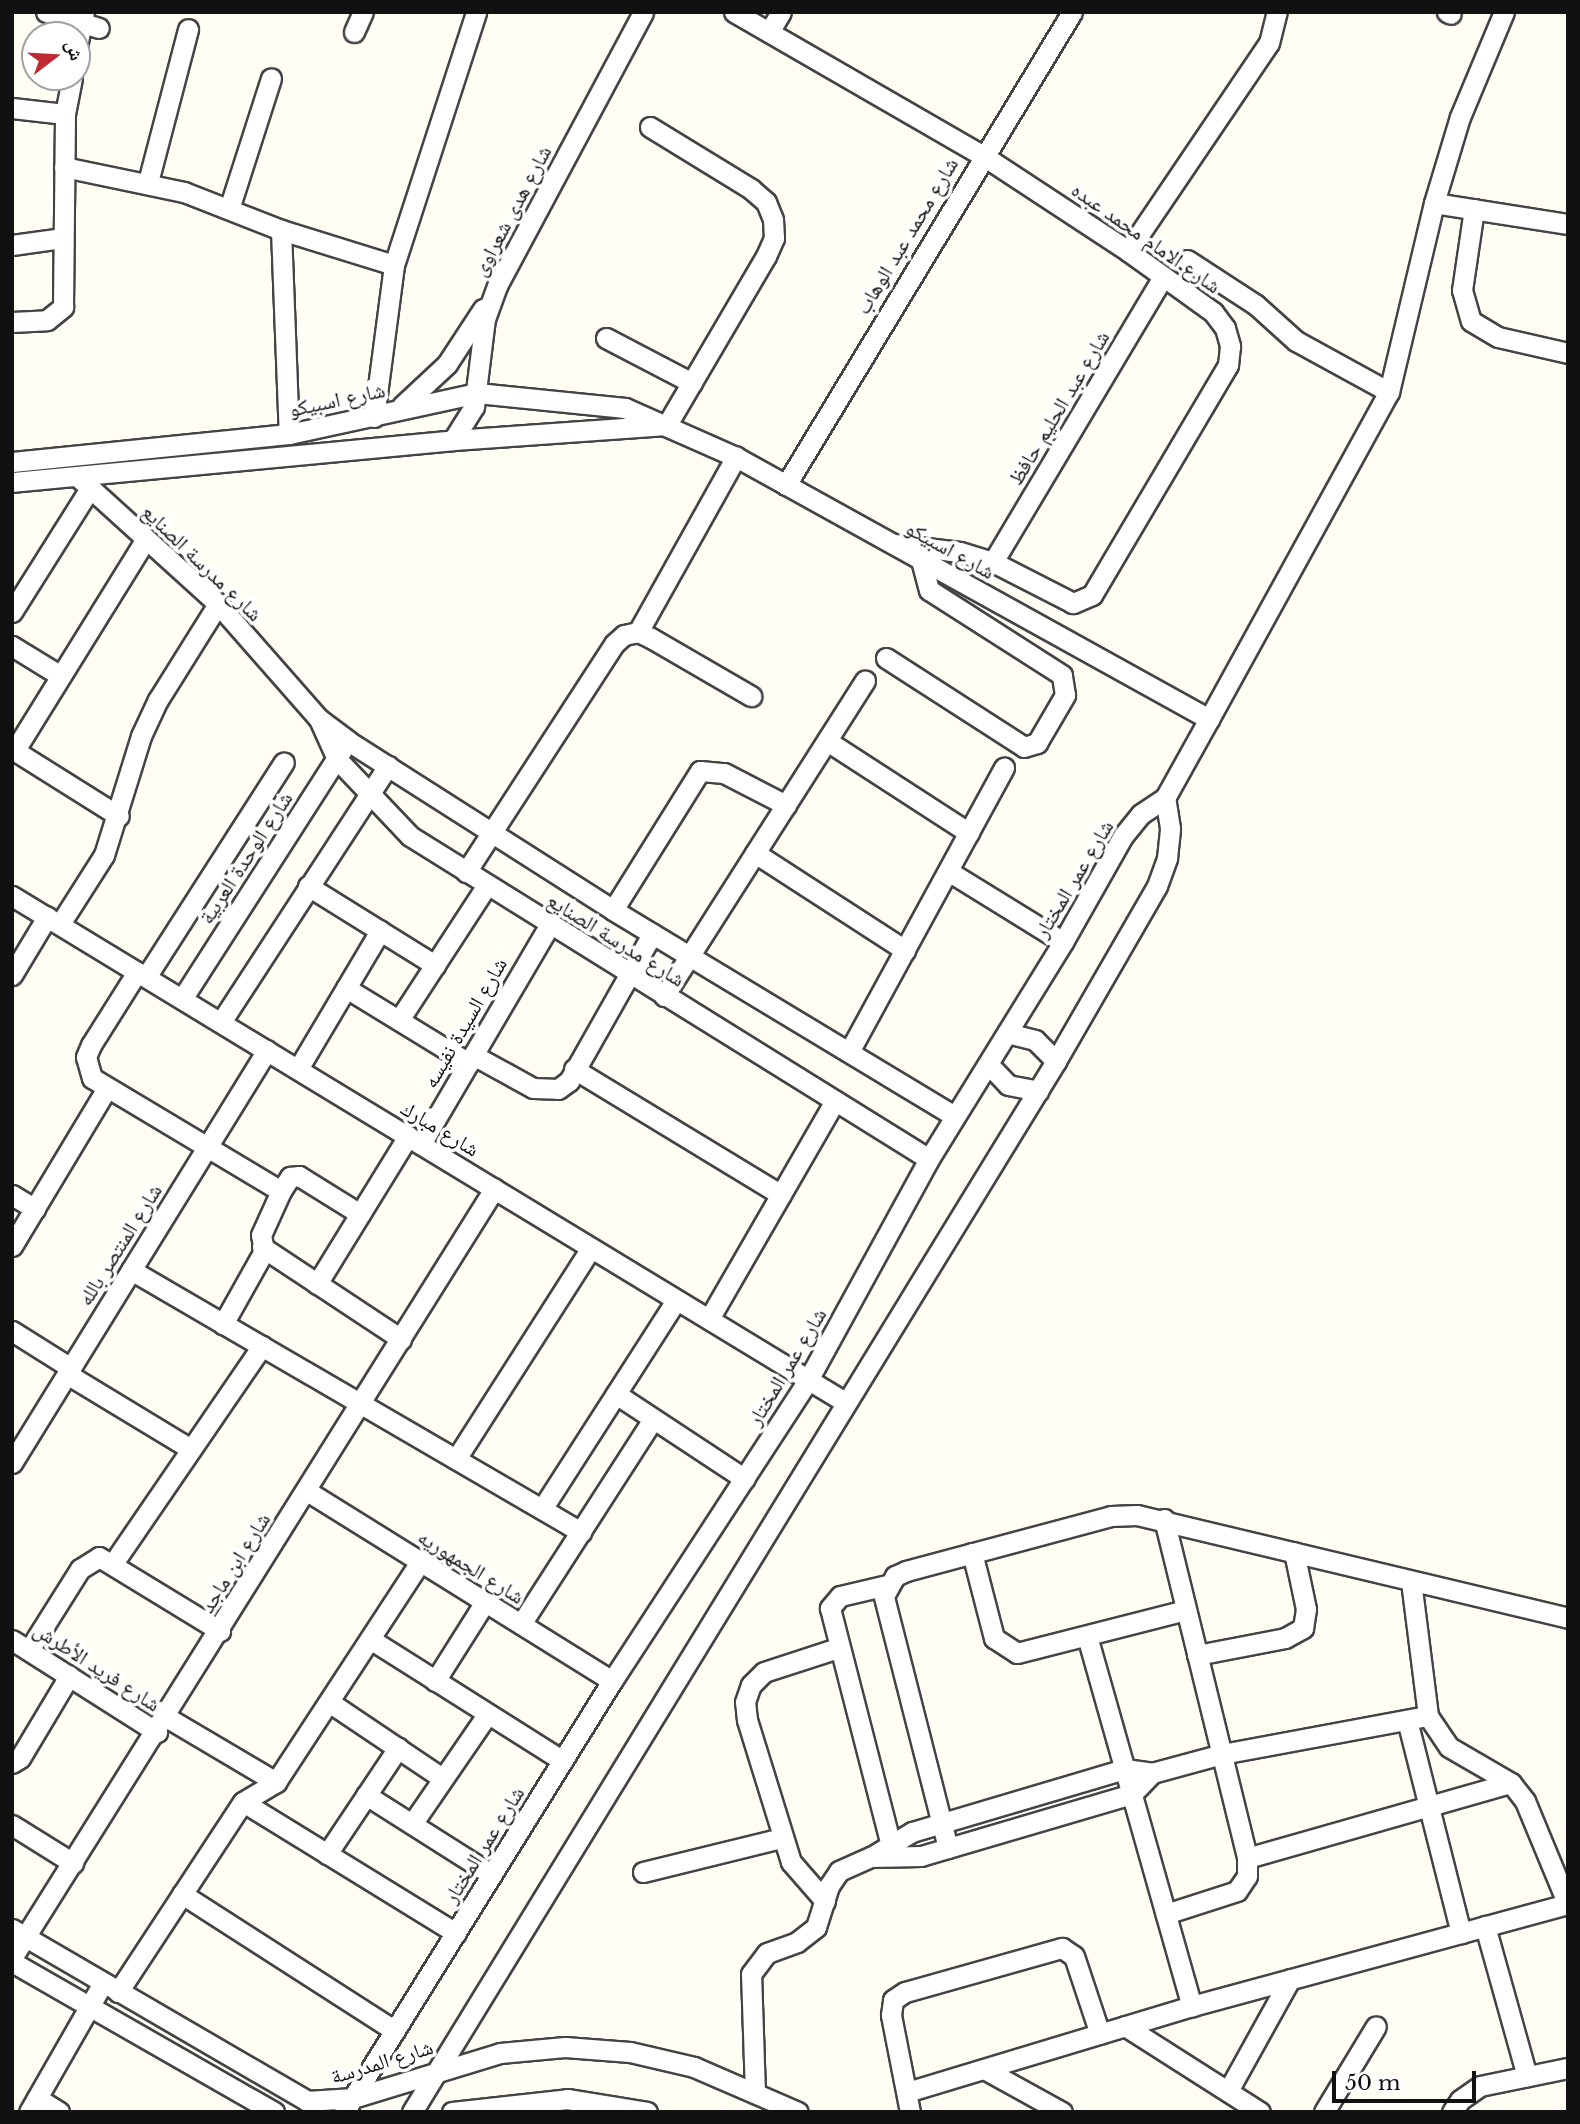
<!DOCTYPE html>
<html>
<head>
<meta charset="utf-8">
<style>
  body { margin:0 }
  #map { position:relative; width:1580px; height:2124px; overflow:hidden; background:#fffdf4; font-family:"Libre Baskerville","Noto Naskh Arabic",serif }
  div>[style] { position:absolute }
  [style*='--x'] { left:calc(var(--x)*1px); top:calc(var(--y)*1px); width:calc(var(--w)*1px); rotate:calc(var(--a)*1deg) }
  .roads { filter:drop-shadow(2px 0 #444) drop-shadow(-2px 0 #444) drop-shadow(0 2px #444) drop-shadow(0 -2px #444) }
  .minor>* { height:19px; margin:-9.5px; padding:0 9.5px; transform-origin:9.5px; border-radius:9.5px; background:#fff }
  span { translate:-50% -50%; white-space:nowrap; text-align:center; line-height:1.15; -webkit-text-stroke:7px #fff; paint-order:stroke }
  .street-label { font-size:21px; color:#111 }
  .frame { position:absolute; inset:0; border:14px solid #111; pointer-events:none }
  .north { position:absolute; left:21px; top:21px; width:70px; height:70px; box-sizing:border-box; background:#fff; border:2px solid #a0a0a0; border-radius:50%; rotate:73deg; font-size:19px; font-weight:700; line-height:28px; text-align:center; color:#111 }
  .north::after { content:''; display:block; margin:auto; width:24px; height:32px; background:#bf2a33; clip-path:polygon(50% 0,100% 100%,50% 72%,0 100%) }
  .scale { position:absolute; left:1332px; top:2071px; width:144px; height:32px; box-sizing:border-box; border:4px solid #111; border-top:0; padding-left:9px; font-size:21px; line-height:24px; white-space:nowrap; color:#111; -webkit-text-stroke:5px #fff; paint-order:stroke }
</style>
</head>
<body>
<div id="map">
  <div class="roads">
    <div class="minor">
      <div style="--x:46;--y:12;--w:55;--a:16.8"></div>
      <div style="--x:734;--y:12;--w:286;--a:30"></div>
      <div style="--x:982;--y:155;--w:175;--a:33.3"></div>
      <div style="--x:1128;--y:251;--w:105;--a:35.7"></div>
      <div style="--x:1213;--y:312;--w:20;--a:53"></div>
      <div style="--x:1225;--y:328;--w:19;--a:74"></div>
      <div style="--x:1230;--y:346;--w:19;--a:96"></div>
      <div style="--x:1228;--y:365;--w:267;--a:120.6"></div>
      <div style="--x:1092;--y:595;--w:21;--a:157"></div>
      <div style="--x:1073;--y:603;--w:90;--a:-152.9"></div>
      <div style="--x:993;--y:562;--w:34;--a:-163"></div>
      <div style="--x:960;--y:552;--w:65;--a:-173"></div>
      <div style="--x:1447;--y:12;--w:4;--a:27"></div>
      <div style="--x:354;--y:32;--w:22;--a:-66"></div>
      <div style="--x:769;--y:32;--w:23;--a:-59"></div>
      <div style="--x:77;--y:47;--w:36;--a:-79"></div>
      <div style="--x:12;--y:108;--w:53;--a:6.5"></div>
      <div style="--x:650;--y:127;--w:119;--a:31.5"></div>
      <div style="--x:751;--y:189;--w:20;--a:41"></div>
      <div style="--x:766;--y:202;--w:18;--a:68"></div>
      <div style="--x:773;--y:219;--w:19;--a:87"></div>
      <div style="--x:774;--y:238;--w:20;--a:114"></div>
      <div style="--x:766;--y:256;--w:196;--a:120.4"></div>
      <div style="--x:64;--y:167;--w:123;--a:11.8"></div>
      <div style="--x:184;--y:192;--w:104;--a:21.4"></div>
      <div style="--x:281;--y:230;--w:118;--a:17.2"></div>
      <div style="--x:148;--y:182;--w:158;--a:-75.3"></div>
      <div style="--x:1434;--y:203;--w:136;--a:8.9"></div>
      <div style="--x:230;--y:206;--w:134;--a:-72.2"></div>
      <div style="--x:1474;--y:209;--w:82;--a:98.4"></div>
      <div style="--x:1462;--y:290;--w:32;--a:74"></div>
      <div style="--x:1471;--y:321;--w:31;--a:31"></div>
      <div style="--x:1498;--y:337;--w:72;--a:12.9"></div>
      <div style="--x:281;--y:230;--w:204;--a:87.8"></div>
      <div style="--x:12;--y:245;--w:50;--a:-8"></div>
      <div style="--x:1128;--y:251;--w:251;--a:-55.9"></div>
      <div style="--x:1269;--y:43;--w:32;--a:-76"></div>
      <div style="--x:1187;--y:260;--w:82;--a:33.1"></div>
      <div style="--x:1256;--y:305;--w:54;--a:42"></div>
      <div style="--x:1296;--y:341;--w:106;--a:28.7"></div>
      <div style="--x:12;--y:322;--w:35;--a:-3"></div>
      <div style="--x:47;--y:320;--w:21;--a:-39"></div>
      <div style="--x:63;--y:307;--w:193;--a:-89.4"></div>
      <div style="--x:65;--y:114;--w:38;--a:-79"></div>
      <div style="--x:606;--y:338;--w:97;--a:27.6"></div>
      <div style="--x:402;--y:406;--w:62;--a:-43"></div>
      <div style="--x:447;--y:364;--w:66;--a:-56.8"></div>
      <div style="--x:374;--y:417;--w:153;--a:-82.5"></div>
      <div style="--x:394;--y:265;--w:266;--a:-72"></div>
      <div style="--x:453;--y:440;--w:39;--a:-58"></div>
      <div style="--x:474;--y:407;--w:89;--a:-82.9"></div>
      <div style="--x:485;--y:319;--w:37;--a:-70"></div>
      <div style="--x:498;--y:284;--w:308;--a:-61.9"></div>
      <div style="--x:12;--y:462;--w:278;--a:-5.8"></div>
      <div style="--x:289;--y:434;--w:192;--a:-12.3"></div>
      <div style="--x:477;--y:393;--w:149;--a:5.8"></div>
      <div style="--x:625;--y:408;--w:121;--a:23.8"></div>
      <div style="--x:736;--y:457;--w:541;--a:28.98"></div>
      <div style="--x:78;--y:477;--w:189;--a:42.2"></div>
      <div style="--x:218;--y:604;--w:152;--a:48.7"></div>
      <div style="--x:318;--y:718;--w:38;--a:37"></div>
      <div style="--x:348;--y:741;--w:314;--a:32.5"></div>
      <div style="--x:613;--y:910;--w:399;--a:31.1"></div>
      <div style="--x:12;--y:482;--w:443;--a:-5.4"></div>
      <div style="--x:453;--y:440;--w:215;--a:-4"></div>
      <div style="--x:786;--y:485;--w:553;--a:-58.84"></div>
      <div style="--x:993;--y:562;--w:332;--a:-59.2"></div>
      <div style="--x:12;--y:612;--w:146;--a:-57.8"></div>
      <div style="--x:638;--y:632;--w:201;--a:-60.8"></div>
      <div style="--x:12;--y:646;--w:57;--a:31.5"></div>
      <div style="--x:886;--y:658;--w:164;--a:32.8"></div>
      <div style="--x:1024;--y:747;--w:14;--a:-17"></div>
      <div style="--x:1037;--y:743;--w:56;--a:-59.7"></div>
      <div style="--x:1065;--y:695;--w:20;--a:-99"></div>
      <div style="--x:1062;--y:675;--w:158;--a:-147.4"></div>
      <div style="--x:929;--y:590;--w:30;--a:-105"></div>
      <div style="--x:319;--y:719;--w:44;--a:65.8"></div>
      <div style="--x:337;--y:759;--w:106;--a:46.5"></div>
      <div style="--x:410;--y:836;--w:611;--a:31.9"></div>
      <div style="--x:827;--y:741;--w:169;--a:32.9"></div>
      <div style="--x:12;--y:749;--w:126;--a:32.1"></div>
      <div style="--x:15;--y:750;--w:248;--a:-58.2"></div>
      <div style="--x:755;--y:853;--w:179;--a:32.9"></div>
      <div style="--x:948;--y:871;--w:135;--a:31.7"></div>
      <div style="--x:466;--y:872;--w:272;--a:-57"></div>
      <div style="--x:614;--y:644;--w:13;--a:-42"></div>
      <div style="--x:624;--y:635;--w:14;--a:-12"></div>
      <div style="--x:638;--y:632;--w:14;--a:25"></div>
      <div style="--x:651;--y:638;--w:116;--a:30.1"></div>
      <div style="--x:308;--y:886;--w:150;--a:31.9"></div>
      <div style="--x:12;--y:896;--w:975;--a:31.28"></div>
      <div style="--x:613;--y:910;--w:164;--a:-58"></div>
      <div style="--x:700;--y:771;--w:24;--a:5"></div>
      <div style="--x:724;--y:773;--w:70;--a:27.3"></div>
      <div style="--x:60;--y:924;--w:82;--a:-57.5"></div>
      <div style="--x:104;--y:855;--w:125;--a:-72.7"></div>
      <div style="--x:141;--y:736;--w:40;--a:-65"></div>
      <div style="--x:158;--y:700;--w:113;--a:-58"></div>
      <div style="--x:137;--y:972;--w:86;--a:122.2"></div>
      <div style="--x:91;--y:1045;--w:13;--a:113"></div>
      <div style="--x:86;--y:1057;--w:22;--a:74"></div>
      <div style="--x:92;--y:1078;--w:220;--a:30.9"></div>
      <div style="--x:281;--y:1191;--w:48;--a:114.4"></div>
      <div style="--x:261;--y:1235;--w:16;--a:79"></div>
      <div style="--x:264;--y:1251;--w:84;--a:119.3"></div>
      <div style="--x:12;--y:975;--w:68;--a:-58.9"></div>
      <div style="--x:146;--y:977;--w:255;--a:-57.3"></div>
      <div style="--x:346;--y:988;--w:144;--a:31.4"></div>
      <div style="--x:664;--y:996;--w:374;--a:-57.5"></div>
      <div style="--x:182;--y:999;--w:296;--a:-57.3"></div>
      <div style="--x:399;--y:1020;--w:161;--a:-56.9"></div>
      <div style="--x:221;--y:1022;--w:306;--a:-56.9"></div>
      <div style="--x:1007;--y:1033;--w:29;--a:14"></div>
      <div style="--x:1035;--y:1040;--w:30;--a:45"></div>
      <div style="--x:849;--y:1052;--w:324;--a:-61.4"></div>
      <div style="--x:473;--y:1055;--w:68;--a:28.8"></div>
      <div style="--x:533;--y:1088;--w:25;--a:2"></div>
      <div style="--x:558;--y:1089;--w:14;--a:-36"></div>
      <div style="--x:569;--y:1081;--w:169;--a:-60.5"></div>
      <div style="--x:988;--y:1064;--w:29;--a:46"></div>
      <div style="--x:1008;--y:1085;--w:31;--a:11"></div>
      <div style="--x:298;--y:1069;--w:161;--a:-59.3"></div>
      <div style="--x:574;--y:1069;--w:242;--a:31.3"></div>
      <div style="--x:421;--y:1144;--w:253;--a:-59.6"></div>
      <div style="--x:281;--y:1191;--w:17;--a:-57"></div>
      <div style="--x:290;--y:1177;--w:9;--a:-6"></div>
      <div style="--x:299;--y:1176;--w:72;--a:31.9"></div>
      <div style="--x:12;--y:1195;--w:27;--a:31"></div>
      <div style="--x:12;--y:1246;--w:184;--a:-59"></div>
      <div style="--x:262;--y:1247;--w:167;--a:33.5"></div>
      <div style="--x:131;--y:1270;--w:521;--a:30.21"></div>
      <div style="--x:317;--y:1284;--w:174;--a:-58.4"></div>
      <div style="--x:709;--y:1319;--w:252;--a:-60"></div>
      <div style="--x:12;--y:1331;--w:70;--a:32.1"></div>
      <div style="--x:67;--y:1374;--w:145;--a:31.2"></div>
      <div style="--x:616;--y:1394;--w:154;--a:33.4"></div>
      <div style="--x:456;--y:1459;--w:250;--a:-57.4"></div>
      <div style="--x:12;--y:1463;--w:485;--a:-58.3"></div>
      <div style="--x:307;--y:1491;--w:359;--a:31.9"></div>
      <div style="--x:542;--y:1509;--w:248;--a:-57.3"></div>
      <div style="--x:1164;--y:1519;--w:349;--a:76.2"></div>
      <div style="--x:1247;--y:1858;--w:18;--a:90"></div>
      <div style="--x:1247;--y:1876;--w:18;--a:124"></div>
      <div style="--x:1237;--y:1891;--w:75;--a:162.1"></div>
      <div style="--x:972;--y:1553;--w:88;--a:75.5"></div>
      <div style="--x:994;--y:1638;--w:27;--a:33"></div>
      <div style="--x:1017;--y:1653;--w:174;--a:-14.3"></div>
      <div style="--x:114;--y:1562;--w:262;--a:-55.6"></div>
      <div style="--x:1411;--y:1581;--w:136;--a:82.8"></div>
      <div style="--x:1428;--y:1716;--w:37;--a:56"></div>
      <div style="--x:1449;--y:1747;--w:72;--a:30.1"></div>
      <div style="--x:1511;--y:1783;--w:23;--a:52"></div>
      <div style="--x:1525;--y:1801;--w:113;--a:67.5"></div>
      <div style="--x:887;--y:1585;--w:48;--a:166.8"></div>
      <div style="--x:840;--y:1596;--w:16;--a:130"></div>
      <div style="--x:830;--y:1608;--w:242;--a:75.6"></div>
      <div style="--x:521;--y:1624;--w:244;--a:-57.2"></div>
      <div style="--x:1087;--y:1636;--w:385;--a:74.2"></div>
      <div style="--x:370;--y:1639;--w:228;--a:32.3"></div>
      <div style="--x:12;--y:1640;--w:172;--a:32.4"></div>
      <div style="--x:29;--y:1650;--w:96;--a:-57.8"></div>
      <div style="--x:80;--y:1569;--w:22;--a:-32"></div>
      <div style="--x:99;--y:1557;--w:142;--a:31.4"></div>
      <div style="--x:1197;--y:1655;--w:90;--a:-10.9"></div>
      <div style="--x:1285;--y:1638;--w:21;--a:-29"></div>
      <div style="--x:1303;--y:1628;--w:19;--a:-81"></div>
      <div style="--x:1306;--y:1609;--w:58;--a:-101.9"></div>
      <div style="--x:435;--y:1681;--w:93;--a:-57.7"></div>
      <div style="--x:329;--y:1702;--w:136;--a:33.9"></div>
      <div style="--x:166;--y:1717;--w:128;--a:30.6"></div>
      <div style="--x:1407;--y:1720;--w:220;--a:75.8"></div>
      <div style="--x:12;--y:1763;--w:9;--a:-32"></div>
      <div style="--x:20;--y:1758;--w:96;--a:-59.1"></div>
      <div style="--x:366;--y:1795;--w:149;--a:32.4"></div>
      <div style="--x:243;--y:1802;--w:250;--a:31.6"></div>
      <div style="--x:412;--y:1824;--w:132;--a:-55.5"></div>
      <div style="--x:12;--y:1825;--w:72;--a:31.9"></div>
      <div style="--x:948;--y:1848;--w:260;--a:-104.3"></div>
      <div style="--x:884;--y:1596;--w:23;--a:-61"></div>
      <div style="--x:895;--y:1576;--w:12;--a:-24"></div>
      <div style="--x:906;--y:1571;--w:212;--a:-15"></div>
      <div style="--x:1111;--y:1516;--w:26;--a:-2"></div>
      <div style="--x:1137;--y:1515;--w:443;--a:13.4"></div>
      <div style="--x:327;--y:1854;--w:128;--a:-56.2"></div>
      <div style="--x:871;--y:1857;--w:48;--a:-31.4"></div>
      <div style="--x:912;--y:1832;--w:222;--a:-16.5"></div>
      <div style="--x:1125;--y:1769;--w:27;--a:8"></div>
      <div style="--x:1152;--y:1773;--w:73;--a:-15.2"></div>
      <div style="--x:1222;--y:1754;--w:209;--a:-10.5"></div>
      <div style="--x:1247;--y:1858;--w:274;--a:-15.9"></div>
      <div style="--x:643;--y:1872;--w:142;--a:-13.8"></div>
      <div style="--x:182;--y:1894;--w:253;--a:32.7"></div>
      <div style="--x:825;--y:1901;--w:52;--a:-131.1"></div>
      <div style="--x:791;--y:1862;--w:149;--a:-107.2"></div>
      <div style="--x:747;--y:1720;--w:18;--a:-96"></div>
      <div style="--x:745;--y:1702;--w:18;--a:-71"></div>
      <div style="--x:751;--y:1685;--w:18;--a:-45"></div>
      <div style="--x:764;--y:1672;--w:78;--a:-18"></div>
      <div style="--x:1485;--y:1926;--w:156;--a:74.4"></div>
      <div style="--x:12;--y:1929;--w:341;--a:30.2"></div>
      <div style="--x:307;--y:2101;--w:46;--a:-3.7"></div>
      <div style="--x:353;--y:2098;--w:154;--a:-17"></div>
      <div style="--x:500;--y:2053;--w:65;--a:-5.3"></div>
      <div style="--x:565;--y:2047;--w:65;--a:4.4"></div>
      <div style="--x:630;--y:2052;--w:66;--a:13.2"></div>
      <div style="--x:694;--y:2067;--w:113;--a:23.4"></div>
      <div style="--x:12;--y:1958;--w:908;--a:-57.92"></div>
      <div style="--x:12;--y:1962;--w:302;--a:29.8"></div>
      <div style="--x:118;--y:1992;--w:227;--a:-56.7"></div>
      <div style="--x:243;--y:1802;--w:39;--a:-31"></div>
      <div style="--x:276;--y:1782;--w:263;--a:-56.8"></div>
      <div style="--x:1125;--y:2026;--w:160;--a:32.5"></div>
      <div style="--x:984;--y:2069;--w:89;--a:28.9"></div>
      <div style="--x:1228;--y:2091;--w:128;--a:-61"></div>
      <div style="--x:907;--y:2092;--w:298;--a:-16.8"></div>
      <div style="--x:1192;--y:2006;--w:390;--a:-15.2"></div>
      <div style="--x:755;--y:2093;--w:119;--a:-91.9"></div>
      <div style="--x:751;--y:1974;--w:26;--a:-53"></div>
      <div style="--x:767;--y:1953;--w:32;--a:-20"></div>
      <div style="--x:797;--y:1942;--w:24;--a:-38"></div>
      <div style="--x:816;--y:1927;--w:43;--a:-72.4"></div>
      <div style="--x:829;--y:1886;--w:18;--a:-56"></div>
      <div style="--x:839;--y:1871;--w:35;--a:-24"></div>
      <div style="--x:871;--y:1857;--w:50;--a:-1.1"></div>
      <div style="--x:921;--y:1856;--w:220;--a:-16.4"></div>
      <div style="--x:1132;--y:1794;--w:29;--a:-46"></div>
      <div style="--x:37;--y:2098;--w:26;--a:32"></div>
      <div style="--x:29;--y:2112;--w:149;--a:-60.2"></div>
      <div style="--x:344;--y:2112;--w:508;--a:-58.13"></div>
      <div style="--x:612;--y:1681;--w:359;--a:-56.9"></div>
      <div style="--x:808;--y:1380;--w:252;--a:-61.3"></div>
      <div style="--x:929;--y:1159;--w:255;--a:-58.3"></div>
      <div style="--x:1063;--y:942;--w:122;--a:-60.5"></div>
      <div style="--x:1123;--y:836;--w:28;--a:-51"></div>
      <div style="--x:1141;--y:814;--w:29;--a:-34"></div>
      <div style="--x:1165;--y:798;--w:90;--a:-60.9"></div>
      <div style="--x:1209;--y:719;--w:373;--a:-61.2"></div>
      <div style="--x:1389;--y:392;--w:194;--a:-76.6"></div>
      <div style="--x:1434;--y:203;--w:90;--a:-73.2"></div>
      <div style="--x:1460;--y:117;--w:114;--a:-67.3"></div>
      <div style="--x:412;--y:2112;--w:1233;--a:-58.5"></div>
      <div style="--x:1056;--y:1061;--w:202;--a:-60"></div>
      <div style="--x:1157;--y:886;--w:30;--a:-70"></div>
      <div style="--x:1167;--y:858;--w:30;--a:-84"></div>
      <div style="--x:1170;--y:828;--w:30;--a:-99"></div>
      <div style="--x:452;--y:2112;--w:116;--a:-6.4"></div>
      <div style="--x:567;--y:2099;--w:81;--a:9.2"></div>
      <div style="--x:910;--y:2112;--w:99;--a:-101.1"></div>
      <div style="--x:891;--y:2015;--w:15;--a:-82"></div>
      <div style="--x:893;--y:2000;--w:14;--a:-34"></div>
      <div style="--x:905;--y:1992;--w:163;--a:-15.7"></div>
      <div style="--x:1062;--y:1948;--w:14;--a:34"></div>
      <div style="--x:1074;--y:1956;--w:82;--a:71.6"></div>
      <div style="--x:1324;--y:2112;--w:100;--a:-58.8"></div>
      <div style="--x:1452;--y:2112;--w:14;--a:-56"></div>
      <div style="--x:1460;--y:2100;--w:24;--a:-35"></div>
      <div style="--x:1480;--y:2086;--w:90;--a:-11.6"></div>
    </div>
  </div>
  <div class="street-label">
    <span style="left:512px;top:211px;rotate:-62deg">شارع هدى شعراوى</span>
    <span style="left:907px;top:236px;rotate:-59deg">شارع محمد عبد الوهاب</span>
    <span style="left:1146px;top:238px;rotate:35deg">شارع الامام محمد عبده</span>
    <span style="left:337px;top:400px;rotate:-12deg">شارع اسبيكو</span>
    <span style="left:1059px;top:408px;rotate:-59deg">شارع عبد الحليم حافظ</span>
    <span style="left:950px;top:550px;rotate:29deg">شارع اسبيكو</span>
    <span style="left:202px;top:563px;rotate:44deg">شارع مدرسة الصنايع</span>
    <span style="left:246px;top:858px;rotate:-57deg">شارع الوحدة العربية</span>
    <span style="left:1074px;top:879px;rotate:-59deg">شارع عمر المختار</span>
    <span style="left:616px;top:940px;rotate:32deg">شارع مدرسة الصنايع</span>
    <span style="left:465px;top:1023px;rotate:-60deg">شارع السيدة نفيسه</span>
    <span style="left:440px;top:1129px;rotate:31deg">شارع مبارك</span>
    <span style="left:120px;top:1245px;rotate:-58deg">شارع المنتصر بالله</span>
    <span style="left:787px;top:1367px;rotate:-59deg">شارع عمر المختار</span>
    <span style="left:235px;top:1563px;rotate:-58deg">شارع ابن ماجد</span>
    <span style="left:471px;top:1567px;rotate:32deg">شارع الجمهوريه</span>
    <span style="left:97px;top:1667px;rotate:33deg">شارع فريد الأطرش</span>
    <span style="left:484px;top:1845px;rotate:-58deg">شارع عمر المختار</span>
    <span style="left:382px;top:2062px;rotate:-17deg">شارع المدرسة</span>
  </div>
  <div class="frame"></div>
  <div class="north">ش</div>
  <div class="scale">50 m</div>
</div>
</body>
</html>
